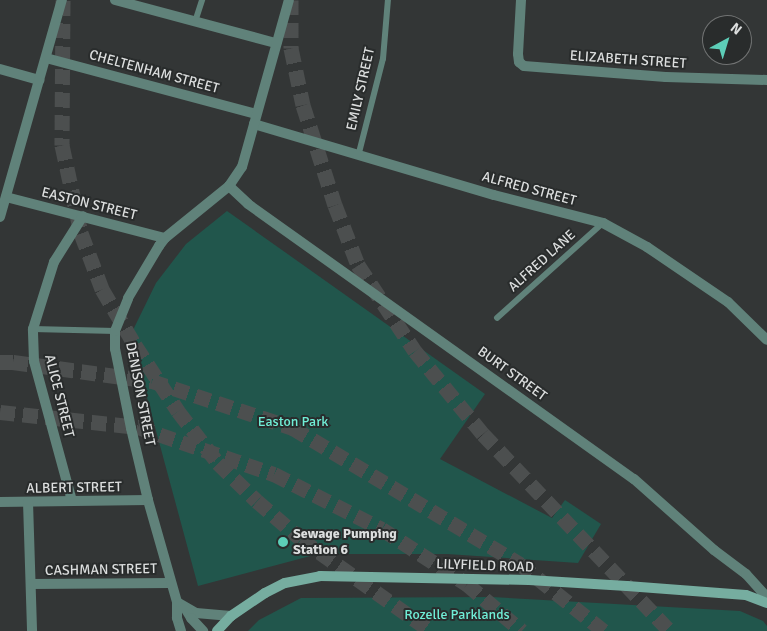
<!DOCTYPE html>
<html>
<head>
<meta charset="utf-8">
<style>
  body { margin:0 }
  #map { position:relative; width:767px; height:631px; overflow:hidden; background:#333636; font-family:Signika,sans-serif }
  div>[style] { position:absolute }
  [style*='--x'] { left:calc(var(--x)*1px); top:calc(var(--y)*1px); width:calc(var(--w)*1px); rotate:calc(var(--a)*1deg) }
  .green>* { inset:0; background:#21564c }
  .motorway-tunnel>* { height:15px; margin-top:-7.5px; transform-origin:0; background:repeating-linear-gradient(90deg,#4c4f4f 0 15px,transparent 0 23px) }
  .service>* { height:5.5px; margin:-2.75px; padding:0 2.75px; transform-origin:2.75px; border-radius:2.75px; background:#60827a }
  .minor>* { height:10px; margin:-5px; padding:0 5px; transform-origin:5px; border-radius:5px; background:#60827a }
  .secondary>* { height:10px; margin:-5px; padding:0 5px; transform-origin:5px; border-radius:5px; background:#76ada0 }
  .dots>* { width:14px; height:14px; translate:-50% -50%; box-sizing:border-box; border:2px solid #292c2c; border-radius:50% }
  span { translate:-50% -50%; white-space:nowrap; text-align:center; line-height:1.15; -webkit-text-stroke:4px #292c2c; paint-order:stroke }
  .street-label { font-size:14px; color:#dcdede }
  .park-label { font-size:14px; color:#70eed6 }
  .poi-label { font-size:14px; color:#dcdede; font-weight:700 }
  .left { translate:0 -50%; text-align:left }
  .north { position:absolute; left:702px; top:15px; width:50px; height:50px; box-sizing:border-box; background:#292c2c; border:1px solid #717373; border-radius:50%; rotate:39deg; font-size:14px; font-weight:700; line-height:20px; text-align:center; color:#dcdede }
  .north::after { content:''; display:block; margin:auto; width:18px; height:22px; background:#5dceb8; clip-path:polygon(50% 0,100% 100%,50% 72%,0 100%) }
</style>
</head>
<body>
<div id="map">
  <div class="green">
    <div style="clip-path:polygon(227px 211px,485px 394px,440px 459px,552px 518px,565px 500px,601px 524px,578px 563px,447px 554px,318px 554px,198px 586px,132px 342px,134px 328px,156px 283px,186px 244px)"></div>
    <div style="clip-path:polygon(492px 597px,740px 611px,763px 621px,767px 626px,767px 631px,248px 631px,259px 620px,301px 598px)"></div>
  </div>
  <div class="motorway-tunnel">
    <div style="--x:63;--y:0;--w:145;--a:90.4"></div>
    <div style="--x:62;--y:145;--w:90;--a:77.8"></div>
    <div style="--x:81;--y:233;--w:60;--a:69.4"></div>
    <div style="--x:102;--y:289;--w:65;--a:59.5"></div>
    <div style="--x:135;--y:345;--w:79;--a:56.9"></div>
    <div style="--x:178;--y:411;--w:66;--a:52.4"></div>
    <div style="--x:218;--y:463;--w:54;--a:44.3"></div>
    <div style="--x:257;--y:501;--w:58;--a:40.8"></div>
    <div style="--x:301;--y:539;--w:159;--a:35.3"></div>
    <div style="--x:291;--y:0;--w:48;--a:90"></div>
    <div style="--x:291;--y:48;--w:58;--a:78.1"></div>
    <div style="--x:303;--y:105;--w:105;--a:72.3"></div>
    <div style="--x:335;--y:205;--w:64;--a:69"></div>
    <div style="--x:358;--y:265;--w:103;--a:56.5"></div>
    <div style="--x:415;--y:351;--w:107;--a:50.7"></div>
    <div style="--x:483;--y:434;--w:272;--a:46.5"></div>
    <div style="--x:0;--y:362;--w:13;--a:0"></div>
    <div style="--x:13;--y:362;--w:140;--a:7.8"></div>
    <div style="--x:152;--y:381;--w:149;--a:18.4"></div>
    <div style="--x:293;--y:428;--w:265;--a:30.9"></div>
    <div style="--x:520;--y:564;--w:107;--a:38.6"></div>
    <div style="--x:0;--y:412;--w:139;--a:6.2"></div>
    <div style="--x:138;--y:427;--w:144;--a:19.1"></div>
    <div style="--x:274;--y:474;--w:121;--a:27"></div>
    <div style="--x:382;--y:529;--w:101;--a:32.9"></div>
    <div style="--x:467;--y:584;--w:72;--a:40.5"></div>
  </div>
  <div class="service">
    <div style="--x:195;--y:22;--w:23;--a:-72"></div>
    <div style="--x:359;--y:153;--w:97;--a:-75.7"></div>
    <div style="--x:383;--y:59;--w:59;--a:-85.2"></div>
    <div style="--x:497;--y:318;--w:142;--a:-41.9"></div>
    <div style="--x:33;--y:329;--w:82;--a:1.4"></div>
  </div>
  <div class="minor">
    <div style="--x:115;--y:0;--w:167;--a:15"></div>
    <div style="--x:521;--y:0;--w:54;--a:93.2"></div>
    <div style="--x:518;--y:54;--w:8;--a:83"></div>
    <div style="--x:519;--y:62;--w:6;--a:39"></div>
    <div style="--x:524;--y:66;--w:142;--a:4.4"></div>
    <div style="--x:666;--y:77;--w:101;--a:1.7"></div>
    <div style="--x:46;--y:58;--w:217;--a:14.9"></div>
    <div style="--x:0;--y:69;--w:41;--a:15.8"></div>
    <div style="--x:254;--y:124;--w:250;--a:16.5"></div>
    <div style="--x:494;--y:195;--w:113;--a:14.4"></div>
    <div style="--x:603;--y:223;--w:50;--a:28.6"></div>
    <div style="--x:647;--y:247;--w:98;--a:34.2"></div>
    <div style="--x:728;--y:302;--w:54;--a:44.3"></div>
    <div style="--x:229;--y:186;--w:26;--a:43"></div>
    <div style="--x:248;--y:204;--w:474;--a:35.5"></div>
    <div style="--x:634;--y:479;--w:107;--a:41.6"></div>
    <div style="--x:714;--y:550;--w:40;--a:37"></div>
    <div style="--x:746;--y:574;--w:31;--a:48"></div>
    <div style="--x:6;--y:197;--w:164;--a:14.5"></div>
    <div style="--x:0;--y:217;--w:226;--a:-74.1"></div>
    <div style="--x:72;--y:501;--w:145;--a:-105.2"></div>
    <div style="--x:34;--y:361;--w:32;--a:-92"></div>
    <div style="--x:33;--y:329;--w:70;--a:-72.6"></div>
    <div style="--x:54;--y:262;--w:54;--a:-57.8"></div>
    <div style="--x:0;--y:502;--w:148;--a:-0.8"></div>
    <div style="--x:28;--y:502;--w:129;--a:88.2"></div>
    <div style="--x:31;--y:584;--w:139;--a:-0.4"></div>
    <div style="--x:177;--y:602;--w:22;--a:30"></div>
    <div style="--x:196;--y:613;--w:35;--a:5"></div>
    <div style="--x:185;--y:608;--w:12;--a:59"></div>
    <div style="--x:191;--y:618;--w:18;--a:47"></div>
    <div style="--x:181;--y:631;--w:14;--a:-107"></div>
    <div style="--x:177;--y:618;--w:16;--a:-90"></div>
    <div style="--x:177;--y:602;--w:106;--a:-105.9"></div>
    <div style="--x:148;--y:500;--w:74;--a:-103.3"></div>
    <div style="--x:131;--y:428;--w:81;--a:-101.4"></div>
    <div style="--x:115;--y:349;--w:18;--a:-90"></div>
    <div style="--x:115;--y:331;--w:35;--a:-68"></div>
    <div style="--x:128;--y:298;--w:61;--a:-59.2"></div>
    <div style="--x:159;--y:246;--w:10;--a:-53"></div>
    <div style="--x:165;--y:238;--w:82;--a:-39.1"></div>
    <div style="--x:229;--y:186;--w:23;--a:-56"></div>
    <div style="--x:242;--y:167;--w:173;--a:-74.3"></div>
  </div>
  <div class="secondary">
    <div style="--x:217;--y:631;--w:21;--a:-47"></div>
    <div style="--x:231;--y:616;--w:41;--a:-34.1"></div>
    <div style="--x:265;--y:593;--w:22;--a:-27"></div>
    <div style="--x:285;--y:583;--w:36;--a:-11"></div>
    <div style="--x:320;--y:576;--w:209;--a:1.1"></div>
    <div style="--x:529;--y:580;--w:98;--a:3.5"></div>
    <div style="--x:627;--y:586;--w:119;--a:4.3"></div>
    <div style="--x:746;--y:595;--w:22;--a:21"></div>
  </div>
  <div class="dots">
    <div style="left:283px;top:542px;background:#5dceb8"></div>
  </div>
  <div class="street-label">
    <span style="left:628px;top:60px;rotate:4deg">ELIZABETH STREET</span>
    <span style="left:154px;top:72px;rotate:15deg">CHELTENHAM STREET</span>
    <span style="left:361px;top:89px;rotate:-77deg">EMILY STREET</span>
    <span style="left:529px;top:189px;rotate:15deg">ALFRED STREET</span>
    <span style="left:89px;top:204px;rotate:14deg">EASTON STREET</span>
    <span style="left:542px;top:261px;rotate:-42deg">ALFRED LANE</span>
    <span style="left:512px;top:374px;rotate:36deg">BURT STREET</span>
    <span style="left:140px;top:394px;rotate:79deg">DENISON STREET</span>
    <span style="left:59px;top:396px;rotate:76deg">ALICE STREET</span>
    <span style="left:74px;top:488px;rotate:-1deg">ALBERT STREET</span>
    <span style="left:485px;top:566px;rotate:2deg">LILYFIELD ROAD</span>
    <span style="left:101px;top:570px;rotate:-1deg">CASHMAN STREET</span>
  </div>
  <div class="park-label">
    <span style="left:293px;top:422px">Easton Park</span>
    <span style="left:457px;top:615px">Rozelle Parklands</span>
  </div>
  <div class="poi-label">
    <span class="left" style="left:293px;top:542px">Sewage Pumping<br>Station 6</span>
  </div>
  <div class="north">N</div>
</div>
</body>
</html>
